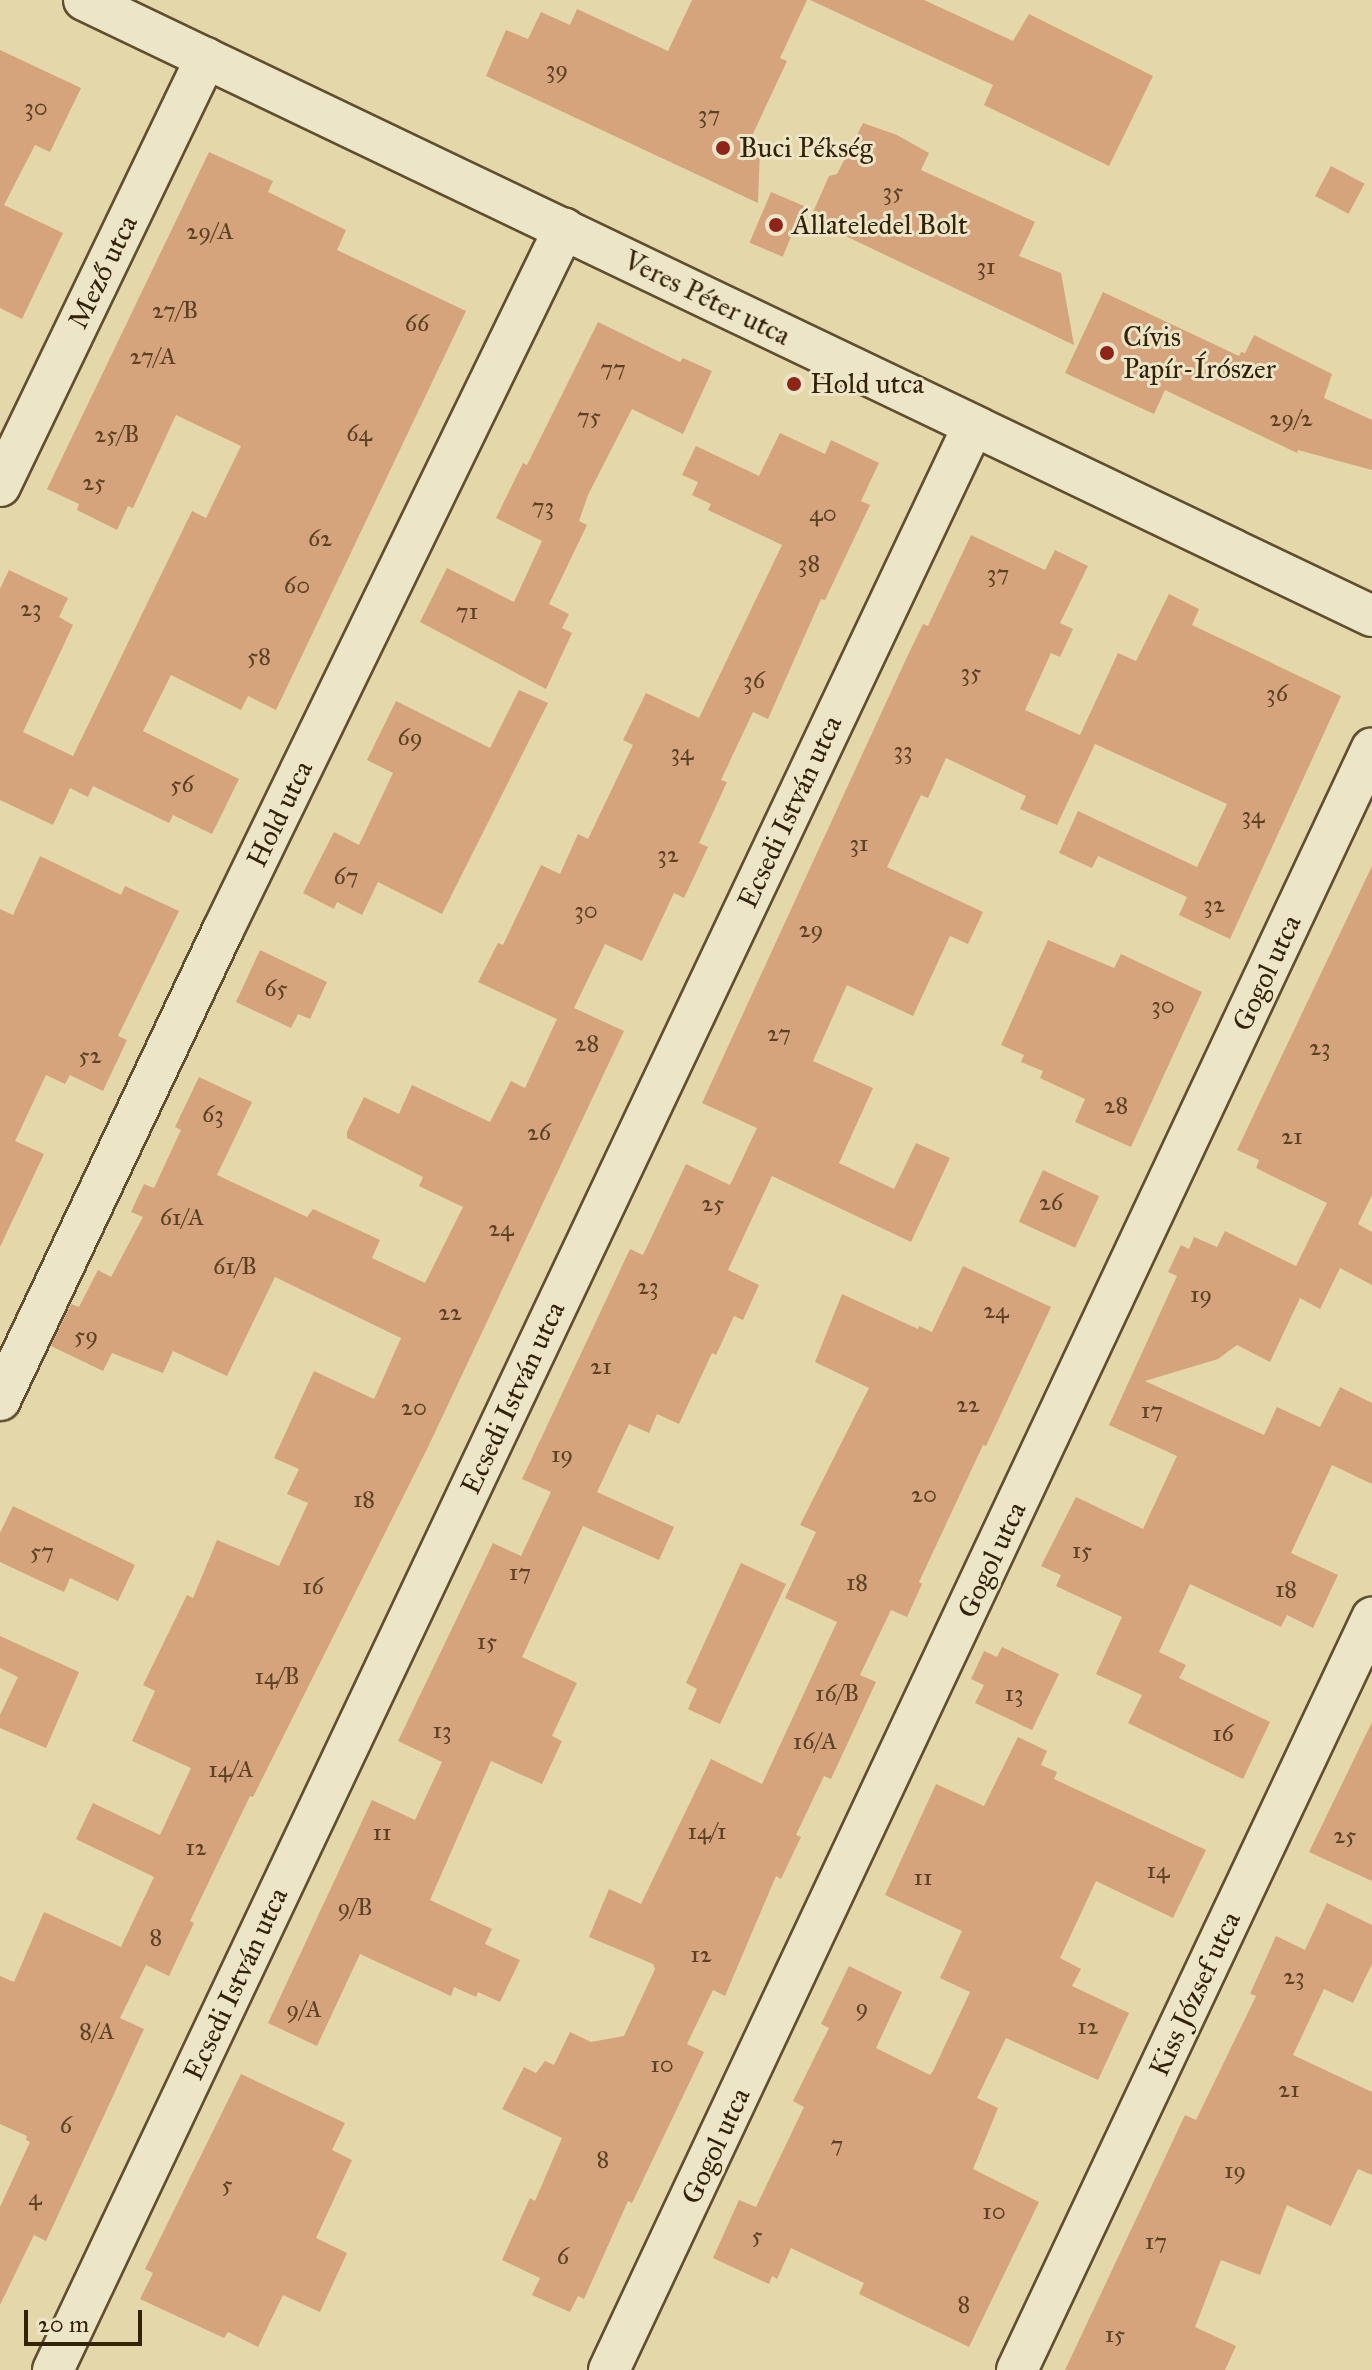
<!DOCTYPE html>
<html>
<head>
<meta charset="utf-8">
<style>
  body { margin:0 }
  #map { position:relative; width:1372px; height:2370px; overflow:hidden; background:#e4d7a9; font-family:"IM FELL Great Primer",serif }
  div>[style] { position:absolute }
  [style*='--x'] { left:calc(var(--x)*1px); top:calc(var(--y)*1px); width:calc(var(--w)*1px); rotate:calc(var(--a)*1deg) }
  .building>* { inset:0; background:#d5a47d; transform-origin:0 0 }
  .roads { filter:drop-shadow(2px 0 #604f2f) drop-shadow(-2px 0 #604f2f) drop-shadow(0 2px #604f2f) drop-shadow(0 -2px #604f2f) }
  .street>* { height:40px; margin:-20px; padding:0 20px; transform-origin:20px; border-radius:20px; background:#ede5c7 }
  .dots>* { width:22px; height:22px; translate:-50% -50%; box-sizing:border-box; border:4px solid #ede5c7; border-radius:50% }
  span { translate:-50% -50%; white-space:nowrap; text-align:center; line-height:1.15; -webkit-text-stroke:6px #ede5c7; paint-order:stroke }
  .number-label { font-size:24px; color:#5c4224 }
  .number-label span { -webkit-text-stroke-width:0 }
  .poi-label { font-size:28px; color:#342206 }
  .left { translate:0 -50%; text-align:left }
  .street-label { font-size:28px; color:#342206 }
  .scale { position:absolute; left:24px; top:2310px; width:118px; height:36px; box-sizing:border-box; border:4px solid #342206; border-top:0; padding-left:10px; font-size:24px; line-height:28px; white-space:nowrap; color:#342206; -webkit-text-stroke:6px #ede5c7; paint-order:stroke }
</style>
</head>
<body>
<div id="map">
  <div class="building">
    <div style="clip-path:polygon(692px 0,807px 0,780px 58px,787px 61px,751px 138px,760px 148px,758px 203px,486px 76px,506px 30px,528px 39px,541px 12px,570px 25px,577px 9px,668px 51px)"></div>
    <div style="clip-path:polygon(810px 0,924px 0,1013px 41px,1029px 14px,1153px 76px,1109px 166px,984px 105px,993px 85px)"></div>
    <div style="clip-path:polygon(0 50px,81px 88px,50px 152px,35px 145px,4px 205px,63px 233px,22px 319px,0 308px)"></div>
    <div style="clip-path:polygon(863px 123px,897px 135px,929px 153px,921px 170px,1035px 222px,1019px 256px,1061px 273px,1074px 345px,810px 219px,829px 176px,837px 174px)"></div>
    <div style="clip-path:polygon(209px 152px,273px 181px,268px 192px,346px 230px,337px 250px,466px 311px,276px 710px,248px 696px,241px 710px,171px 675px,143px 731px,239px 779px,212px 834px,173px 815px,169px 823px,93px 786px,88px 797px,70px 788px,53px 825px,0 800px,0 589px,9px 570px,68px 598px,59px 617px,73px 625px,23px 732px,73px 756px,192px 511px,206px 518px,241px 446px,176px 415px,133px 508px,128px 506px,117px 530px,77px 510px,79px 504px,47px 489px)"></div>
    <div style="left:1331px;top:166px;width:38px;height:34px;rotate:28deg"></div>
    <div style="left:771px;top:192px;width:36px;height:55px;rotate:23deg"></div>
    <div style="clip-path:polygon(1103px 292px,1239px 356px,1241px 352px,1245px 353px,1254px 335px,1332px 374px,1324px 398px,1372px 420px,1372px 470px,1298px 450px,1297px 453px,1165px 390px,1154px 414px,1065px 373px)"></div>
    <div style="clip-path:polygon(598px 322px,680px 362px,683px 358px,712px 371px,683px 434px,632px 409px,588px 495px,579px 521px,587px 525px,549px 604px,569px 614px,562px 628px,572px 633px,546px 689px,420px 622px,447px 568px,514px 602px,542px 541px,496px 518px,523px 463px,527px 465px)"></div>
    <div style="clip-path:polygon(780px 433px,825px 454px,831px 440px,879px 463px,861px 501px,870px 505px,825px 600px,821px 599px,768px 719px,753px 712px,721px 780px,727px 782px,699px 843px,708px 847px,684px 898px,674px 893px,642px 961px,605px 944px,574px 1008px,624px 1031px,429px 1445px,253px 1797px,250px 1796px,190px 1921px,194px 1923px,169px 1976px,146px 1965px,120px 2018px,144px 2029px,46px 2241px,34px 2235px,0 2305px,0 2207px,30px 2142px,26px 2140px,27px 2136px,0 2124px,0 1976px,14px 1982px,44px 1912px,121px 1947px,154px 1877px,76px 1839px,93px 1803px,160px 1835px,191px 1768px,132px 1741px,155px 1691px,143px 1685px,187px 1595px,193px 1598px,217px 1540px,279px 1566px,308px 1503px,287px 1494px,299px 1469px,274px 1458px,314px 1371px,374px 1399px,401px 1338px,275px 1277px,227px 1376px,173px 1351px,163px 1373px,112px 1353px,103px 1371px,51px 1346px,71px 1304px,79px 1307px,98px 1270px,111px 1277px,143px 1217px,131px 1212px,144px 1184px,154px 1188px,181px 1130px,175px 1127px,199px 1077px,252px 1102px,217px 1175px,307px 1217px,313px 1209px,380px 1240px,372px 1258px,425px 1283px,463px 1207px,419px 1186px,423px 1177px,347px 1138px,347px 1132px,364px 1097px,399px 1114px,412px 1085px,490px 1122px,511px 1081px,525px 1088px,557px 1019px,478px 982px,498px 943px,503px 945px,541px 865px,560px 874px,578px 834px,588px 839px,633px 745px,623px 740px,646px 693px,699px 718px,782px 545px,708px 510px,711px 504px,692px 495px,698px 482px,682px 475px,696px 446px,759px 476px)"></div>
    <div style="clip-path:polygon(971px 535px,1045px 570px,1055px 550px,1088px 566px,1060px 623px,1073px 629px,1060px 657px,1051px 653px,1025px 710px,1080px 735px,1118px 653px,1136px 661px,1169px 594px,1199px 609px,1192px 625px,1341px 696px,1230px 939px,1179px 915px,1187px 897px,1098px 856px,1092px 868px,1059px 853px,1078px 811px,1197px 867px,1227px 804px,1095px 744px,1057px 825px,1020px 809px,1026px 796px,946px 758px,928px 798px,921px 795px,887px 867px,983px 912px,968px 944px,950px 936px,913px 1016px,847px 985px,813px 1061px,873px 1088px,839px 1163px,894px 1189px,916px 1143px,950px 1158px,911px 1242px,772px 1176px,728px 1270px,759px 1285px,743px 1320px,734px 1316px,716px 1355px,712px 1353px,679px 1424px,657px 1414px,649px 1433px,629px 1424px,597px 1492px,674px 1527px,659px 1560px,583px 1526px,522px 1657px,577px 1683px,552px 1736px,562px 1741px,542px 1784px,491px 1761px,430px 1900px,492px 1929px,485px 1944px,520px 1960px,500px 2002px,478px 1992px,476px 1997px,454px 1987px,451px 1996px,360px 1954px,317px 2046px,268px 2023px,372px 1800px,415px 1820px,442px 1762px,398px 1741px,493px 1543px,521px 1556px,551px 1492px,522px 1479px,630px 1249px,643px 1255px,686px 1164px,730px 1185px,757px 1128px,702px 1103px,907px 657px,923px 624px,928px 626px)"></div>
    <div style="clip-path:polygon(519px 690px,548px 703px,442px 914px,378px 882px,362px 915px,337px 902px,334px 909px,303px 893px,334px 832px,359px 845px,393px 773px,367px 760px,396px 701px,490px 748px)"></div>
    <div style="clip-path:polygon(40px 856px,121px 895px,125px 886px,179px 911px,118px 1036px,127px 1040px,103px 1091px,70px 1075px,65px 1084px,46px 1075px,15px 1141px,44px 1154px,0 1247px,0 909px,13px 915px)"></div>
    <div style="clip-path:polygon(1372px 866px,1372px 1195px,1358px 1224px,1372px 1232px,1372px 1285px,1340px 1268px,1320px 1309px,1300px 1298px,1270px 1362px,1237px 1345px,1218px 1359px,1145px 1381px,1264px 1435px,1277px 1407px,1320px 1427px,1340px 1387px,1372px 1403px,1372px 1484px,1332px 1465px,1291px 1553px,1338px 1575px,1313px 1628px,1287px 1615px,1281px 1627px,1190px 1584px,1159px 1652px,1186px 1665px,1179px 1678px,1270px 1722px,1243px 1779px,1128px 1723px,1142px 1695px,1096px 1674px,1122px 1617px,1056px 1586px,1061px 1575px,1041px 1566px,1076px 1497px,1143px 1529px,1177px 1456px,1109px 1425px,1177px 1276px,1168px 1272px,1181px 1245px,1189px 1249px,1194px 1237px,1217px 1247px,1225px 1231px,1296px 1266px,1327px 1203px,1256px 1168px,1259px 1160px,1237px 1150px)"></div>
    <div style="clip-path:polygon(1048px 940px,1114px 968px,1121px 954px,1202px 992px,1131px 1147px,1075px 1122px,1085px 1099px,1040px 1078px,1043px 1071px,1021px 1062px,1024px 1055px,1001px 1045px)"></div>
    <div style="clip-path:polygon(260px 950px,327px 982px,310px 1019px,298px 1014px,291px 1028px,236px 1002px)"></div>
    <div style="left:1043px;top:1170px;width:62px;height:57px;rotate:25deg"></div>
    <div style="clip-path:polygon(963px 1266px,1051px 1307px,986px 1446px,983px 1445px,919px 1582px,922px 1584px,907px 1617px,891px 1610px,860px 1675px,876px 1682px,831px 1779px,824px 1776px,796px 1835px,801px 1837px,781px 1879px,776px 1876px,725px 1996px,713px 1990px,687px 2044px,704px 2052px,632px 2203px,628px 2201px,584px 2299px,578px 2296px,570px 2312px,532px 2295px,540px 2278px,502px 2260px,530px 2198px,535px 2201px,562px 2138px,502px 2109px,524px 2067px,536px 2073px,545px 2061px,554px 2065px,570px 2032px,591px 2042px,624px 2036px,655px 1969px,653px 1964px,589px 1937px,609px 1889px,641px 1904px,711px 1759px,762px 1784px,837px 1622px,785px 1598px,816px 1532px,800px 1525px,869px 1388px,815px 1362px,842px 1294px,918px 1329px,919px 1326px,932px 1332px)"></div>
    <div style="clip-path:polygon(13px 1506px,135px 1565px,118px 1601px,70px 1578px,64px 1592px,0 1562px,0 1533px)"></div>
    <div style="clip-path:polygon(741px 1563px,786px 1584px,720px 1724px,688px 1709px,697px 1689px,686px 1683px)"></div>
    <div style="clip-path:polygon(0 1636px,79px 1672px,46px 1748px,0 1728px,0 1715px,18px 1677px,0 1668px)"></div>
    <div style="clip-path:polygon(1002px 1647px,1059px 1674px,1032px 1730px,975px 1703px,984px 1685px,971px 1679px,984px 1651px,997px 1657px)"></div>
    <div style="clip-path:polygon(1372px 1722px,1372px 1881px,1309px 1852px)"></div>
    <div style="clip-path:polygon(1018px 1737px,1047px 1751px,1041px 1765px,1057px 1772px,1054px 1779px,1206px 1850px,1173px 1918px,1096px 1881px,1060px 1958px,1081px 1969px,1072px 1986px,1129px 2013px,1098px 2080px,1006px 2038px,977px 2098px,998px 2108px,973px 2169px,1039px 2202px,969px 2347px,859px 2294px,864px 2283px,791px 2248px,777px 2279px,772px 2276px,769px 2284px,713px 2258px,739px 2200px,756px 2207px,804px 2107px,793px 2101px,829px 2028px,821px 2024px,849px 1966px,902px 1992px,876px 2048px,930px 2075px,933px 2071px,970px 1992px,940px 1978px,962px 1931px,885px 1895px,936px 1784px,984px 1806px)"></div>
    <div style="clip-path:polygon(1327px 1903px,1372px 1925px,1372px 1964px,1353px 2003px,1324px 1989px,1293px 2055px,1372px 2092px,1372px 2175px,1358px 2169px,1331px 2226px,1287px 2205px,1260px 2275px,1221px 2260px,1195px 2327px,1236px 2346px,1225px 2370px,1065px 2370px,1185px 2115px,1196px 2120px,1256px 1996px,1250px 1994px,1276px 1936px,1305px 1950px)"></div>
    <div style="clip-path:polygon(241px 2074px,345px 2123px,332px 2150px,352px 2160px,316px 2238px,347px 2253px,320px 2312px,283px 2295px,258px 2347px,228px 2332px,224px 2338px,140px 2299px,153px 2273px,145px 2269px)"></div>
  </div>
  <div class="roads">
    <div class="street">
      <div style="--x:84;--y:0;--w:1428;--a:25.56"></div>
      <div style="--x:0;--y:486;--w:475;--a:-64.3"></div>
      <div style="--x:0;--y:1400;--w:520;--a:-64.62"></div>
      <div style="--x:223;--y:930;--w:780;--a:-64.06"></div>
      <div style="--x:53;--y:2370;--w:2151;--a:-64.67"></div>
      <div style="--x:609;--y:2370;--w:1792;--a:-64.81"></div>
      <div style="--x:1017;--y:2370;--w:832;--a:-64.73"></div>
    </div>
  </div>
  <div class="dots">
    <div style="left:723px;top:148px;background:#8f2418"></div>
    <div style="left:776px;top:225px;background:#8f2418"></div>
    <div style="left:1107px;top:353px;background:#8f2418"></div>
    <div style="left:794px;top:384px;background:#8f2418"></div>
  </div>
  <div class="number-label">
    <span style="left:557px;top:70px">39</span>
    <span style="left:36px;top:108px">30</span>
    <span style="left:709px;top:115px">37</span>
    <span style="left:893px;top:192px">35</span>
    <span style="left:210px;top:232px">29/A</span>
    <span style="left:986px;top:267px">31</span>
    <span style="left:175px;top:311px">27/B</span>
    <span style="left:417px;top:324px">66</span>
    <span style="left:153px;top:357px">27/A</span>
    <span style="left:613px;top:369px">77</span>
    <span style="left:589px;top:417px">75</span>
    <span style="left:1291px;top:419px">29/2</span>
    <span style="left:359px;top:434px">64</span>
    <span style="left:117px;top:435px">25/B</span>
    <span style="left:94px;top:483px">25</span>
    <span style="left:543px;top:507px">73</span>
    <span style="left:823px;top:514px">40</span>
    <span style="left:320px;top:539px">62</span>
    <span style="left:809px;top:564px">38</span>
    <span style="left:998px;top:574px">37</span>
    <span style="left:297px;top:586px">60</span>
    <span style="left:31px;top:609px">23</span>
    <span style="left:467px;top:612px">71</span>
    <span style="left:259px;top:657px">58</span>
    <span style="left:971px;top:673px">35</span>
    <span style="left:754px;top:681px">36</span>
    <span style="left:1277px;top:694px">36</span>
    <span style="left:410px;top:738px">69</span>
    <span style="left:903px;top:751px">33</span>
    <span style="left:682px;top:753px">34</span>
    <span style="left:182px;top:785px">56</span>
    <span style="left:1253px;top:816px">34</span>
    <span style="left:859px;top:844px">31</span>
    <span style="left:668px;top:855px">32</span>
    <span style="left:346px;top:877px">67</span>
    <span style="left:1214px;top:905px">32</span>
    <span style="left:586px;top:911px">30</span>
    <span style="left:811px;top:930px">29</span>
    <span style="left:276px;top:989px">65</span>
    <span style="left:1163px;top:1006px">30</span>
    <span style="left:779px;top:1034px">27</span>
    <span style="left:587px;top:1044px">28</span>
    <span style="left:1320px;top:1048px">23</span>
    <span style="left:90px;top:1056px">52</span>
    <span style="left:1116px;top:1106px">28</span>
    <span style="left:213px;top:1115px">63</span>
    <span style="left:539px;top:1133px">26</span>
    <span style="left:1292px;top:1137px">21</span>
    <span style="left:1051px;top:1203px">26</span>
    <span style="left:713px;top:1204px">25</span>
    <span style="left:182px;top:1218px">61/A</span>
    <span style="left:501px;top:1229px">24</span>
    <span style="left:235px;top:1267px">61/B</span>
    <span style="left:648px;top:1287px">23</span>
    <span style="left:1201px;top:1295px">19</span>
    <span style="left:996px;top:1311px">24</span>
    <span style="left:450px;top:1313px">22</span>
    <span style="left:86px;top:1336px">59</span>
    <span style="left:601px;top:1367px">21</span>
    <span style="left:968px;top:1405px">22</span>
    <span style="left:414px;top:1408px">20</span>
    <span style="left:1152px;top:1411px">17</span>
    <span style="left:562px;top:1455px">19</span>
    <span style="left:924px;top:1495px">20</span>
    <span style="left:364px;top:1500px">18</span>
    <span style="left:1082px;top:1551px">15</span>
    <span style="left:42px;top:1552px">57</span>
    <span style="left:520px;top:1573px">17</span>
    <span style="left:857px;top:1583px">18</span>
    <span style="left:313px;top:1587px">16</span>
    <span style="left:1286px;top:1590px">18</span>
    <span style="left:487px;top:1642px">15</span>
    <span style="left:277px;top:1677px">14/B</span>
    <span style="left:837px;top:1694px">16/B</span>
    <span style="left:1014px;top:1694px">13</span>
    <span style="left:442px;top:1731px">13</span>
    <span style="left:1223px;top:1734px">16</span>
    <span style="left:815px;top:1742px">16/A</span>
    <span style="left:231px;top:1770px">14/A</span>
    <span style="left:707px;top:1832px">14/1</span>
    <span style="left:382px;top:1833px">11</span>
    <span style="left:1345px;top:1836px">25</span>
    <span style="left:196px;top:1848px">12</span>
    <span style="left:1158px;top:1871px">14</span>
    <span style="left:923px;top:1878px">11</span>
    <span style="left:355px;top:1908px">9/B</span>
    <span style="left:156px;top:1938px">8</span>
    <span style="left:701px;top:1955px">12</span>
    <span style="left:1294px;top:1977px">23</span>
    <span style="left:862px;top:2008px">9</span>
    <span style="left:304px;top:2010px">9/A</span>
    <span style="left:1088px;top:2027px">12</span>
    <span style="left:97px;top:2032px">8/A</span>
    <span style="left:662px;top:2065px">10</span>
    <span style="left:1289px;top:2090px">21</span>
    <span style="left:66px;top:2126px">6</span>
    <span style="left:837px;top:2145px">7</span>
    <span style="left:603px;top:2160px">8</span>
    <span style="left:1235px;top:2171px">19</span>
    <span style="left:227px;top:2185px">5</span>
    <span style="left:35px;top:2198px">4</span>
    <span style="left:994px;top:2212px">10</span>
    <span style="left:757px;top:2236px">5</span>
    <span style="left:1156px;top:2242px">17</span>
    <span style="left:563px;top:2257px">6</span>
    <span style="left:964px;top:2305px">8</span>
    <span style="left:1115px;top:2335px">15</span>
  </div>
  <div class="poi-label">
    <span class="left" style="left:739px;top:148px">Buci Pékség</span>
    <span class="left" style="left:792px;top:225px">Állateledel Bolt</span>
    <span class="left" style="left:1123px;top:353px">Cívis<br>Papír-Írószer</span>
    <span class="left" style="left:810px;top:384px">Hold utca</span>
  </div>
  <div class="street-label">
    <span style="left:103px;top:272px;rotate:-64deg">Mező utca</span>
    <span style="left:707px;top:298px;rotate:26deg">Veres Péter utca</span>
    <span style="left:790px;top:812px;rotate:-65deg">Ecsedi István utca</span>
    <span style="left:280px;top:814px;rotate:-64deg">Hold utca</span>
    <span style="left:1267px;top:973px;rotate:-65deg">Gogol utca</span>
    <span style="left:513px;top:1398px;rotate:-65deg">Ecsedi István utca</span>
    <span style="left:992px;top:1560px;rotate:-65deg">Gogol utca</span>
    <span style="left:236px;top:1984px;rotate:-65deg">Ecsedi István utca</span>
    <span style="left:1195px;top:1994px;rotate:-65deg">Kiss József utca</span>
    <span style="left:716px;top:2146px;rotate:-65deg">Gogol utca</span>
  </div>
  <div class="scale">20 m</div>
</div>
</body>
</html>
